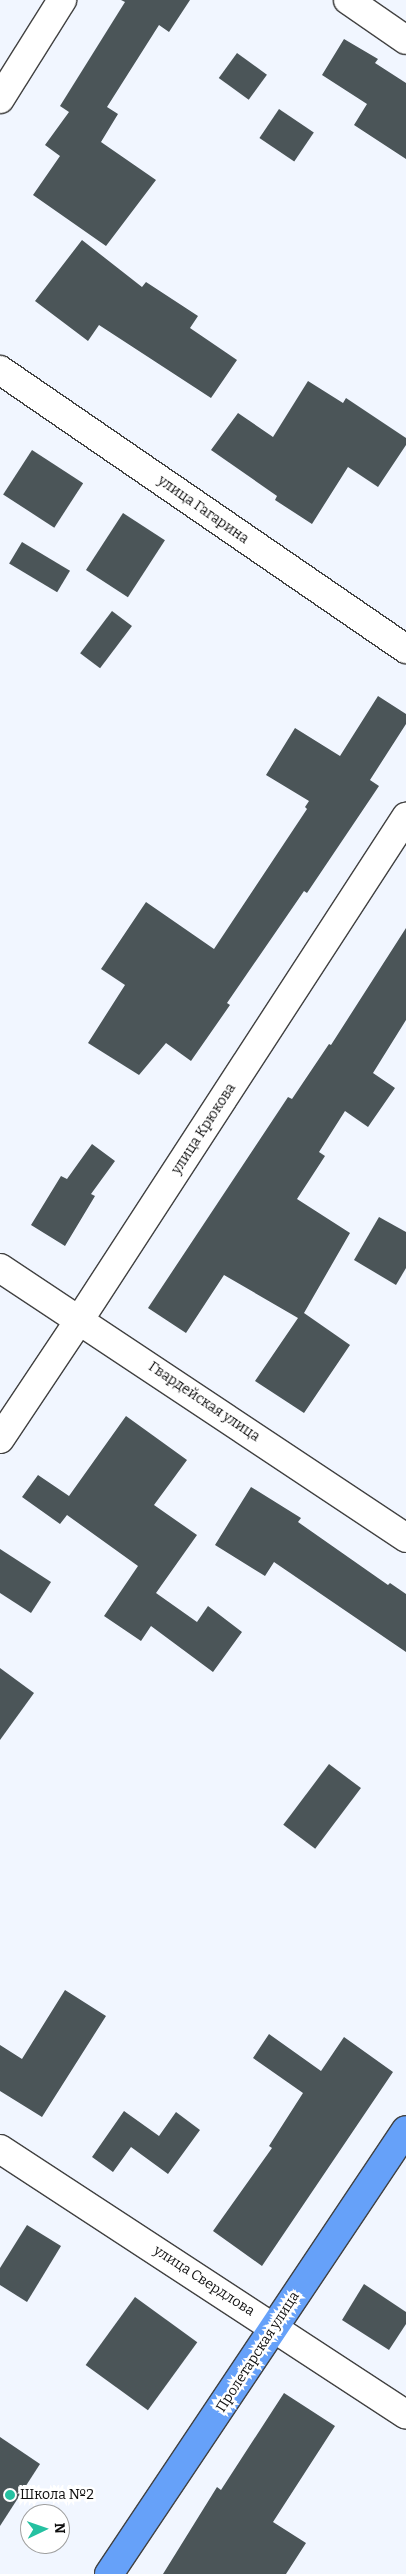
<!DOCTYPE html>
<html>
<head>
<meta charset="utf-8">
<style>
  body { margin:0 }
  #map { position:relative; width:406px; height:2574px; overflow:hidden; background:#f1f6ff; font-family:Bitter,serif }
  div>[style] { position:absolute }
  [style*='--x'] { left:calc(var(--x)*1px); top:calc(var(--y)*1px); width:calc(var(--w)*1px); rotate:calc(var(--a)*1deg) }
  .building>* { inset:0; background:#4b5558; transform-origin:0 0 }
  .roads { filter:drop-shadow(1px 0 #424242) drop-shadow(-1px 0 #424242) drop-shadow(0 1px #424242) drop-shadow(0 -1px #424242) }
  .minor>* { height:28px; margin:-14px; padding:0 14px; transform-origin:14px; border-radius:14px; background:#fff }
  .major>* { height:28px; margin:-14px; padding:0 14px; transform-origin:14px; border-radius:14px; background:#66a1f9 }
  .dots>* { width:14px; height:14px; translate:-50% -50%; box-sizing:border-box; border:2px solid #fff; border-radius:50% }
  span { translate:-50% -50%; white-space:nowrap; text-align:center; line-height:1.15; -webkit-text-stroke:5px #fff; paint-order:stroke }
  .street-label { font-size:14px; color:#0f0f0f }
  .poi-label { font-size:14px; color:#0f0f0f }
  .left { translate:0 -50%; text-align:left }
  .north { position:absolute; left:20px; top:2504px; width:50px; height:50px; box-sizing:border-box; background:#fff; border:1px solid #9f9f9f; border-radius:50%; rotate:87deg; font-size:14px; font-weight:700; line-height:20px; text-align:center; color:#0f0f0f }
  .north::after { content:''; display:block; margin:auto; width:18px; height:22px; background:#25c1a1; clip-path:polygon(50% 0,100% 100%,50% 72%,0 100%) }
</style>
</head>
<body>
<div id="map">
  <div class="building">
    <div style="clip-path:polygon(121px 0,190px 0,169px 32px,159px 25px,107px 107px,118px 114px,101px 142px,156px 180px,106px 246px,33px 195px,60px 156px,45px 145px,69px 112px,60px 106px,125px 2px)"></div>
    <div style="clip-path:polygon(344px 39px,378px 59px,375px 63px,406px 83px,406px 159px,354px 125px,367px 104px,322px 75px)"></div>
    <div style="left:237px;top:53px;width:37px;height:31px;rotate:36deg"></div>
    <div style="left:279px;top:109px;width:42px;height:35px;rotate:34deg"></div>
    <div style="clip-path:polygon(82px 240px,142px 287px,146px 282px,198px 316px,190px 328px,237px 360px,211px 398px,99px 325px,88px 341px,35px 301px)"></div>
    <div style="clip-path:polygon(308px 381px,343px 403px,346px 398px,406px 438px,406px 445px,378px 487px,348px 467px,312px 524px,275px 500px,277px 496px,211px 450px,238px 413px,273px 437px)"></div>
    <div style="left:32px;top:450px;width:61px;height:53px;rotate:33deg"></div>
    <div style="left:123px;top:513px;width:50px;height:68px;rotate:33deg"></div>
    <div style="left:22px;top:542px;width:56px;height:25px;rotate:31deg"></div>
    <div style="left:112px;top:611px;width:25px;height:53px;rotate:37deg"></div>
    <div style="clip-path:polygon(378px 696px,406px 714px,406px 724px,370px 780px,379px 786px,307px 893px,304px 891px,227px 1003px,230px 1005px,191px 1061px,166px 1043px,139px 1075px,88px 1043px,125px 985px,101px 969px,146px 902px,214px 949px,307px 809px,305px 807px,309px 801px,266px 775px,295px 728px,340px 756px)"></div>
    <div style="clip-path:polygon(406px 928px,406px 1020px,373px 1073px,395px 1088px,368px 1127px,345px 1111px,319px 1152px,325px 1156px,297px 1199px,350px 1233px,304px 1313px,350px 1345px,304px 1413px,255px 1381px,298px 1318px,224px 1275px,186px 1333px,148px 1308px,288px 1097px,292px 1099px,329px 1044px,331px 1045px)"></div>
    <div style="clip-path:polygon(92px 1144px,115px 1161px,91px 1194px,95px 1196px,65px 1246px,31px 1225px,61px 1176px,67px 1179px)"></div>
    <div style="clip-path:polygon(379px 1217px,406px 1232px,406px 1268px,396px 1285px,354px 1260px)"></div>
    <div style="clip-path:polygon(126px 1416px,187px 1460px,154px 1505px,197px 1535px,156px 1593px,197px 1622px,208px 1606px,242px 1632px,213px 1672px,151px 1626px,141px 1641px,104px 1616px,138px 1566px,67px 1515px,60px 1524px,22px 1497px,38px 1475px,69px 1496px)"></div>
    <div style="clip-path:polygon(251px 1487px,301px 1518px,298px 1522px,388px 1585px,390px 1583px,406px 1594px,406px 1652px,274px 1562px,265px 1576px,215px 1545px)"></div>
    <div style="clip-path:polygon(0 1549px,51px 1582px,31px 1613px,0 1593px)"></div>
    <div style="clip-path:polygon(0 1668px,34px 1693px,0 1740px)"></div>
    <div style="left:329px;top:1764px;width:40px;height:76px;rotate:37deg"></div>
    <div style="clip-path:polygon(65px 1990px,106px 2016px,42px 2117px,0 2091px,0 2045px,22px 2059px)"></div>
    <div style="clip-path:polygon(269px 2034px,321px 2071px,344px 2037px,393px 2072px,262px 2266px,213px 2231px,272px 2148px,269px 2146px,303px 2093px,253px 2058px)"></div>
    <div style="clip-path:polygon(124px 2111px,159px 2136px,176px 2112px,200px 2130px,168px 2174px,131px 2147px,113px 2172px,92px 2157px)"></div>
    <div style="clip-path:polygon(27px 2225px,61px 2246px,27px 2302px,0 2285px,0 2268px)"></div>
    <div style="clip-path:polygon(364px 2284px,406px 2312px,406px 2324px,389px 2350px,342px 2320px)"></div>
    <div style="left:135px;top:2297px;width:77px;height:84px;rotate:36deg"></div>
    <div style="clip-path:polygon(284px 2393px,335px 2426px,273px 2522px,306px 2543px,286px 2574px,163px 2574px,217px 2487px,221px 2490px)"></div>
    <div style="clip-path:polygon(0 2437px,40px 2464px,0 2526px)"></div>
  </div>
  <div class="roads">
    <div class="minor">
      <div style="--x:348;--y:0;--w:70;--a:34.6"></div>
      <div style="--x:0;--y:99;--w:117;--a:-57.9"></div>
      <div style="--x:0;--y:370;--w:493;--a:34.5"></div>
      <div style="--x:0;--y:1268;--w:488;--a:33.6"></div>
      <div style="--x:0;--y:1439;--w:144;--a:-56.3"></div>
      <div style="--x:80;--y:1319;--w:599;--a:-57"></div>
      <div style="--x:0;--y:2149;--w:485;--a:33.2"></div>
    </div>
    <div class="major">
      <div style="--x:109;--y:2574;--w:534;--a:-56.22"></div>
    </div>
  </div>
  <div class="dots">
    <div style="left:10px;top:2495px;background:#25c1a1"></div>
  </div>
  <div class="street-label">
    <span style="left:203px;top:510px;rotate:35deg">улица Гагарина</span>
    <span style="left:204px;top:1129px;rotate:-57deg">улица Крюкова</span>
    <span style="left:204px;top:1402px;rotate:34deg">Гвардейская улица</span>
    <span style="left:204px;top:2281px;rotate:33deg">улица Свердлова</span>
    <span style="left:258px;top:2352px;rotate:-57deg">Пролетарская улица</span>
  </div>
  <div class="poi-label">
    <span class="left" style="left:20px;top:2495px">Школа №2</span>
  </div>
  <div class="north">N</div>
</div>
</body>
</html>
